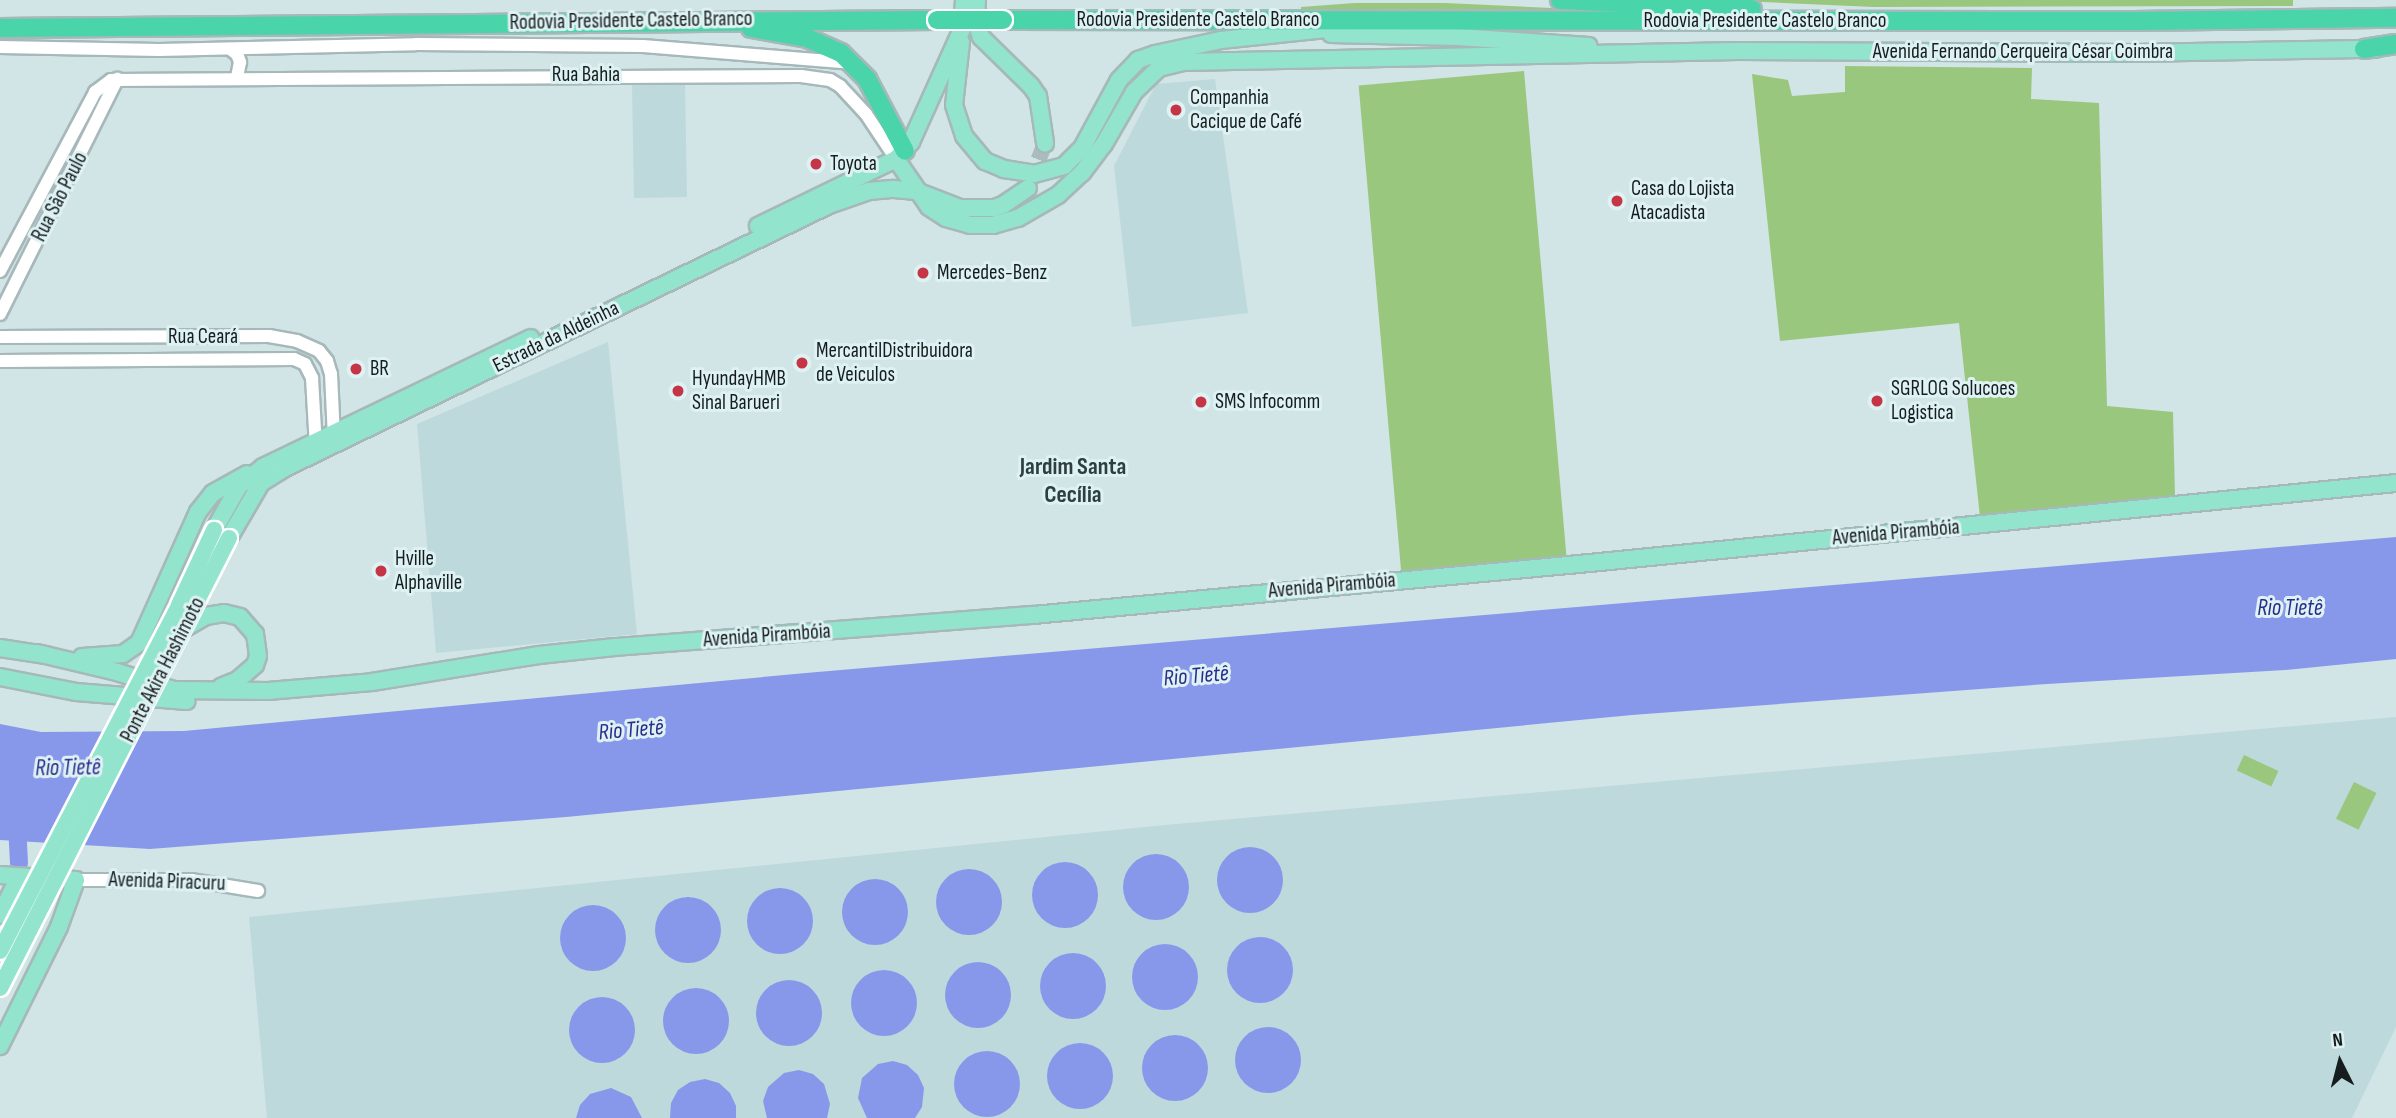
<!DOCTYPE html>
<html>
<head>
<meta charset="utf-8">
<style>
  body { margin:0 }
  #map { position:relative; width:2396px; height:1118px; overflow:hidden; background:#d1e4e6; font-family:"Sofia Sans Condensed",sans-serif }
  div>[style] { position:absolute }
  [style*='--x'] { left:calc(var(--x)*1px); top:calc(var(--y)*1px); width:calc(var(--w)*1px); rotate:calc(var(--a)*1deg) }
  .built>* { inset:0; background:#bdd9dc; transform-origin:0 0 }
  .green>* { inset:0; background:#99c77d; transform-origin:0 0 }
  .water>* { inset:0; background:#8798eb }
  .round { border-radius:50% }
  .river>* { height:18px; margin:-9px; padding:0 9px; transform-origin:9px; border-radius:9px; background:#8798eb }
  .major-tunnel>* { height:16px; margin-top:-8px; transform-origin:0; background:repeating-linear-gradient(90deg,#acbcbe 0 16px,transparent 0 24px) }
  .roads { filter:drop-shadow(2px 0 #a6b8b9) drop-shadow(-2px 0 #a6b8b9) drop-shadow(0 2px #a6b8b9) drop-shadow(0 -2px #a6b8b9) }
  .minor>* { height:12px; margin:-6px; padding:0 6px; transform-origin:6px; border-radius:6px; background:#fff }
  .major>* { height:16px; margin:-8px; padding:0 8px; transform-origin:8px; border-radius:8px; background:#92e5cc }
  .highway>* { height:18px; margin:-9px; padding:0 9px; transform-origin:9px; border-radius:9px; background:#49d4aa }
  .bridges { filter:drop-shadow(2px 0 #fff) drop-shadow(-2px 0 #fff) drop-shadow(0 2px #fff) drop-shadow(0 -2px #fff) }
  .major-bridge>* { height:16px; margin:-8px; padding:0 8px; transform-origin:8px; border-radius:8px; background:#92e5cc }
  .highway-bridge>* { height:18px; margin:-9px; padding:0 9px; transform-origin:9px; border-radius:9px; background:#49d4aa }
  .dots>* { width:19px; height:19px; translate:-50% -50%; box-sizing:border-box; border:4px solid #def1f3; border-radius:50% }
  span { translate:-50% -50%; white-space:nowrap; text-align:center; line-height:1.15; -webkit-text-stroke:6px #def1f3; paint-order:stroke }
  .street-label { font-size:21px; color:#161d1e }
  .poi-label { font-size:21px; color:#161d1e }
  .left { translate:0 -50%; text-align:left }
  .water-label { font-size:23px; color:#2a2d8c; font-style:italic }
  .quarter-label { font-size:24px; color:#2f3f40; font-weight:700 }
  .north { position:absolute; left:2305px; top:1027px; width:70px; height:70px; -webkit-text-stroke:5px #def1f3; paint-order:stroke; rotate:354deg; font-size:19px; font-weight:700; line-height:28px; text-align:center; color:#161d1e }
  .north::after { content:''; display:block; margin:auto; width:24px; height:32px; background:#161d1e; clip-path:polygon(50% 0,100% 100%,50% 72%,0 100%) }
</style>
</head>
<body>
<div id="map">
  <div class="built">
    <div style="clip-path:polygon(1215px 79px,1248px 313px,1132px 327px,1114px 166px,1156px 84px)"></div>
    <div style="left:685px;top:84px;width:113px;height:53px;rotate:89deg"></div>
    <div style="clip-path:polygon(608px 342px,637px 634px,436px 653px,417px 424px)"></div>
    <div style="clip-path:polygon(2396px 717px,2396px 1027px,2352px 1118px,267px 1118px,249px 917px,1165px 825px)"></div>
  </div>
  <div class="green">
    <div style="clip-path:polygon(1716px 0,2293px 0,2293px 6px,1874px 7px)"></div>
    <div style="clip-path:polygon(1355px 3px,1445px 3px,1771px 18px,1301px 13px,1301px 7px)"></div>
    <div style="clip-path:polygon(1845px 66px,2032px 68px,2031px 99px,2099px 103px,2107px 406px,2173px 412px,2175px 497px,1980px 517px,1959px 323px,1780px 341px,1752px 74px,1788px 80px,1792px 96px,1845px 92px)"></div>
    <div style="left:1524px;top:71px;width:489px;height:166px;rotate:85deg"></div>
    <div style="left:2244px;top:755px;width:38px;height:17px;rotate:25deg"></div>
    <div style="left:2354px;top:782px;width:25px;height:41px;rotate:26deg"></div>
  </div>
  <div class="water">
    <div style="clip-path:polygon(2396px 537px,2396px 659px,2285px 670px,2047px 684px,1632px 715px,566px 817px,150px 849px,0 840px,0 724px,41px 732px,184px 731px,806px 673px)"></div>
    <div class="round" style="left:1217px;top:847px;width:66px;height:66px"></div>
    <div class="round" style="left:1123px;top:854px;width:66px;height:66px"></div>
    <div class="round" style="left:1032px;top:862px;width:66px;height:66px"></div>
    <div class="round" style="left:936px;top:869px;width:66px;height:66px"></div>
    <div class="round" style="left:842px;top:879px;width:66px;height:66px"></div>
    <div class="round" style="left:747px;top:888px;width:66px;height:66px"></div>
    <div class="round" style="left:655px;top:897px;width:66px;height:66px"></div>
    <div class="round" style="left:560px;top:905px;width:66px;height:66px"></div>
    <div class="round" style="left:1227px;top:937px;width:66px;height:66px"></div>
    <div class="round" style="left:1132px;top:944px;width:66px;height:66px"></div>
    <div class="round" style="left:1040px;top:953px;width:66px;height:66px"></div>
    <div class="round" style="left:945px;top:962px;width:66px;height:66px"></div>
    <div class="round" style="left:851px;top:970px;width:66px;height:66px"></div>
    <div class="round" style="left:756px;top:980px;width:66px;height:66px"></div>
    <div class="round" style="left:663px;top:988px;width:66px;height:66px"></div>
    <div class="round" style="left:569px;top:997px;width:66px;height:66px"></div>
    <div class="round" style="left:1235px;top:1027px;width:66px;height:66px"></div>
    <div class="round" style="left:1142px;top:1035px;width:66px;height:66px"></div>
    <div class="round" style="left:1047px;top:1043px;width:66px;height:66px"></div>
    <div class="round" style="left:954px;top:1051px;width:66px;height:66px"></div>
    <div style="clip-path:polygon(893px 1061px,907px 1065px,918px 1075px,924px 1088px,922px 1107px,915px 1118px,867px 1118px,858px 1098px,862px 1078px,878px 1064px)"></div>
    <div style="clip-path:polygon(799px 1070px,813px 1074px,824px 1084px,830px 1104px,827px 1118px,767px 1118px,763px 1101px,768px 1087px,784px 1073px)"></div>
    <div style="clip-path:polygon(705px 1079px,719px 1083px,730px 1093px,736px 1106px,736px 1118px,670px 1118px,671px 1103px,678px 1090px,690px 1082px)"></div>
    <div style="clip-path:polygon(611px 1088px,631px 1097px,642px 1118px,576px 1118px,580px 1105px,590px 1094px)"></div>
  </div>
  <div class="river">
    <div style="--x:19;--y:863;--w:22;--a:-93"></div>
    <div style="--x:18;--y:841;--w:24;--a:-83"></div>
  </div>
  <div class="major-tunnel">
    <div style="--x:1030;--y:182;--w:42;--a:-69"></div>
  </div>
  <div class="roads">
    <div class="minor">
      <div style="--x:0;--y:47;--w:159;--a:1.1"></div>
      <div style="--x:159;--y:50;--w:257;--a:-1.3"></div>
      <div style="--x:416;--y:44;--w:227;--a:0.5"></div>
      <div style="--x:643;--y:46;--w:202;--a:4.6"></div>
      <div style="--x:844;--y:62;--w:9;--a:21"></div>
      <div style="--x:230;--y:49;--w:9;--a:36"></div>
      <div style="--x:237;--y:54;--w:9;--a:69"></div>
      <div style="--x:240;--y:62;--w:16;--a:101"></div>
      <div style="--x:0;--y:271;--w:203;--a:-62"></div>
      <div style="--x:95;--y:92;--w:20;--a:-37"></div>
      <div style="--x:111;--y:80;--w:690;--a:-0.33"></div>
      <div style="--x:801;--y:76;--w:29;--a:8"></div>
      <div style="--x:830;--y:80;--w:12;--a:31"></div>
      <div style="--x:840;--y:86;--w:38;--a:47"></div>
      <div style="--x:866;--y:114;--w:54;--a:56.3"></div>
      <div style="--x:0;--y:314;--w:263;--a:-63.5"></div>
      <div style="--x:0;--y:337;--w:269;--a:-0.2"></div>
      <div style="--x:269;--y:336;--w:28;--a:10"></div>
      <div style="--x:297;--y:341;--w:24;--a:24"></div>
      <div style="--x:319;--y:351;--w:13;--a:51"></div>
      <div style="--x:327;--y:361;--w:14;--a:73"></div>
      <div style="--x:331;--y:374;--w:64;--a:87.3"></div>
      <div style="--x:0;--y:361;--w:294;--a:-0.4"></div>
      <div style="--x:294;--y:359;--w:12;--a:24"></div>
      <div style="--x:305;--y:364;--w:16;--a:63"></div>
      <div style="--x:312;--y:378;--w:69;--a:86.7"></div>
      <div style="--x:76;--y:880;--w:115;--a:0"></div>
      <div style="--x:191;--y:880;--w:68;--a:9.3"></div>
    </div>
    <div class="major">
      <div style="--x:964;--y:0;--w:29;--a:94"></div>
      <div style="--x:962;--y:29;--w:124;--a:114.3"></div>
      <div style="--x:911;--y:142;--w:23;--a:131"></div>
      <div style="--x:896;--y:159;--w:58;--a:55.5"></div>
      <div style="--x:929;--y:207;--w:20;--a:33"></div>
      <div style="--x:946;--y:218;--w:25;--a:16"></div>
      <div style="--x:970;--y:225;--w:23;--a:0"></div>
      <div style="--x:993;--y:225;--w:26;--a:-16"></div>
      <div style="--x:1018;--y:218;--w:46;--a:-29.9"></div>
      <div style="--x:1058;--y:195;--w:33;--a:-43"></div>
      <div style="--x:1082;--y:173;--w:36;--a:-53"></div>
      <div style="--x:1104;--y:144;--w:60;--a:-60"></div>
      <div style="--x:1134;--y:92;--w:35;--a:-44"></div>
      <div style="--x:1159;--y:68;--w:25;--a:-14"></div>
      <div style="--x:1183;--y:62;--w:555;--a:-1.14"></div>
      <div style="--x:1738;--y:51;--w:397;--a:0.3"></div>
      <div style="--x:2135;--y:53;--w:241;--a:-1"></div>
      <div style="--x:977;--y:0;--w:21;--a:93"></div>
      <div style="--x:976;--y:21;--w:17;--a:73"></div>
      <div style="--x:981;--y:37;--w:70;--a:44.4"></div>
      <div style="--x:1031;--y:86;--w:12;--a:55"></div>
      <div style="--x:1038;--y:96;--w:48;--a:81.5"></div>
      <div style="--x:1331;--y:34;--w:127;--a:1.4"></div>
      <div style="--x:1458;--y:37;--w:131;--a:3.9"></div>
      <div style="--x:961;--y:42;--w:63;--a:96.3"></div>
      <div style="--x:954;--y:105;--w:33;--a:72"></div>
      <div style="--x:964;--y:136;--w:33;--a:50"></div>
      <div style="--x:985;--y:161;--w:21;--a:23"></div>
      <div style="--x:1004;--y:169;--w:30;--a:9"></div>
      <div style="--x:1034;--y:174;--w:31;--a:-15"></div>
      <div style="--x:1064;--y:166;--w:25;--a:-45"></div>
      <div style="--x:1082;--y:148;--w:77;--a:-61.4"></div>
      <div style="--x:1119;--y:80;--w:28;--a:-46"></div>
      <div style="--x:1138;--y:60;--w:18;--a:-19"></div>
      <div style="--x:1155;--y:54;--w:67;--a:-12"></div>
      <div style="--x:1221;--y:40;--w:125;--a:-6"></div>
      <div style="--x:758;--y:226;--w:153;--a:-25.9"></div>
      <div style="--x:214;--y:530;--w:51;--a:-60.4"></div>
      <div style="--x:239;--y:486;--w:31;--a:-38"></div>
      <div style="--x:263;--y:467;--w:297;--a:-25.7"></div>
      <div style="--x:229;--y:538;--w:64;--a:-59.8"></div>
      <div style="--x:261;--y:483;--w:28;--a:-32"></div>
      <div style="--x:285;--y:468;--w:604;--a:-25.8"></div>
      <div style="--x:829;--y:205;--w:42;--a:-19.3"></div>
      <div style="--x:869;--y:191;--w:25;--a:-5"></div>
      <div style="--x:894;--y:189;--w:22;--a:5"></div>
      <div style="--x:916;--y:191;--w:47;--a:21.1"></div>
      <div style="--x:960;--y:208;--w:34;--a:0"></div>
      <div style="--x:994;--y:208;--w:9;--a:-18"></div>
      <div style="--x:1003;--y:205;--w:30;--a:-34"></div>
      <div style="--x:185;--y:628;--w:24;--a:-30"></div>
      <div style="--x:206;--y:616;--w:18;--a:-9"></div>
      <div style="--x:224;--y:613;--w:16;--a:14"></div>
      <div style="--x:240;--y:617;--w:23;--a:49"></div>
      <div style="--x:255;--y:634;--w:22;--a:82"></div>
      <div style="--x:258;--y:656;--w:9;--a:108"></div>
      <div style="--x:255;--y:665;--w:23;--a:139"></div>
      <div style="--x:238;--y:680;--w:18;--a:158"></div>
      <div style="--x:0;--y:648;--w:47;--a:8.7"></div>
      <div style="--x:37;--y:653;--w:82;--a:13.4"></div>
      <div style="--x:117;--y:672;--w:60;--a:17.5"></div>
      <div style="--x:174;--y:690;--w:94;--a:0.6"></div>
      <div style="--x:268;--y:691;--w:104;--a:-4.9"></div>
      <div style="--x:372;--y:682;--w:169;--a:-9.2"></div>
      <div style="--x:539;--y:655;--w:76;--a:-6"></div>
      <div style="--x:615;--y:647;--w:419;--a:-4.4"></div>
      <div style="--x:1033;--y:615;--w:548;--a:-5.34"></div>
      <div style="--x:1579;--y:564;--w:821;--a:-5.66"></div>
      <div style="--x:82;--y:657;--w:41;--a:-4.2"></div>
      <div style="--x:123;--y:654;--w:19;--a:-35"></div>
      <div style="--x:139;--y:643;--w:144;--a:-65.8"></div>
      <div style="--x:198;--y:512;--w:24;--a:-52"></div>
      <div style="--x:213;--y:493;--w:39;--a:-29"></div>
      <div style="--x:0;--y:677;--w:77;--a:11.2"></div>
      <div style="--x:76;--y:692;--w:111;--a:4.6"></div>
      <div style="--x:0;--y:875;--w:76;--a:3.8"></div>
      <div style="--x:76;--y:880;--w:50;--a:109.9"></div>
      <div style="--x:59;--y:927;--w:133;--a:116.4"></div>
      <div style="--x:0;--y:915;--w:42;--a:-63.4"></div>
    </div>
    <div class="highway">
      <div style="--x:1560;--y:0;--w:192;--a:2.7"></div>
      <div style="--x:1003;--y:20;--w:1131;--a:0.05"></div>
      <div style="--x:2134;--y:21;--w:262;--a:-0.7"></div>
      <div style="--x:0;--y:28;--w:937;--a:-0.49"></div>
      <div style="--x:751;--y:28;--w:57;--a:10.1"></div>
      <div style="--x:807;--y:38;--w:37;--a:24"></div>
      <div style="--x:841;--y:53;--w:37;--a:45"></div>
      <div style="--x:867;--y:79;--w:81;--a:62.2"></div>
      <div style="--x:2364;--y:49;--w:32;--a:-9"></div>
    </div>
  </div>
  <div class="bridges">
    <div class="major-bridge">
      <div style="--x:0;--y:951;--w:390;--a:-62.6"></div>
      <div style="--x:179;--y:605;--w:83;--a:-65"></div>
      <div style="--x:0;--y:988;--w:505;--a:-63.03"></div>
    </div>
    <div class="highway-bridge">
      <div style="--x:937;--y:20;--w:66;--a:0"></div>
    </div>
  </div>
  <div class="dots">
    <div style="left:1176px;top:110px;background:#c53546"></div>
    <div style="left:816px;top:164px;background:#c53546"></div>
    <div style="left:1617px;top:201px;background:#c53546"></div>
    <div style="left:923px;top:273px;background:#c53546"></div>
    <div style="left:802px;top:363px;background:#c53546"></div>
    <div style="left:356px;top:369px;background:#c53546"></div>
    <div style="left:678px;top:391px;background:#c53546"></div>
    <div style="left:1877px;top:401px;background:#c53546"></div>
    <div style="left:1201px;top:402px;background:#c53546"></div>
    <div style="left:381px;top:571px;background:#c53546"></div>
  </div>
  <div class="street-label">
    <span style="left:1198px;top:20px">Rodovia Presidente Castelo Branco</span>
    <span style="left:631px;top:21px;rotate:-1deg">Rodovia Presidente Castelo Branco</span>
    <span style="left:1765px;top:21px">Rodovia Presidente Castelo Branco</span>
    <span style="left:2023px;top:52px">Avenida Fernando Cerqueira César Coimbra</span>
    <span style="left:586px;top:75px">Rua Bahia</span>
    <span style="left:60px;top:197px;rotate:-63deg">Rua São Paulo</span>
    <span style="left:203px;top:337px">Rua Ceará</span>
    <span style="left:556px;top:337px;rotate:-26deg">Estrada da Aldeinha</span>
    <span style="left:1896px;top:533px;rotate:-5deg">Avenida Pirambóia</span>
    <span style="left:1332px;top:586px;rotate:-5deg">Avenida Pirambóia</span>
    <span style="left:767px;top:636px;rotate:-4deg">Avenida Pirambóia</span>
    <span style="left:163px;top:670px;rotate:-63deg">Ponte Akira Hashimoto</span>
    <span style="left:167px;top:882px;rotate:2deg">Avenida Piracuru</span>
  </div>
  <div class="poi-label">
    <span class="left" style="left:1190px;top:110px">Companhia<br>Cacique de Café</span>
    <span class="left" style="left:830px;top:164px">Toyota</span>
    <span class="left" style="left:1631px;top:201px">Casa do Lojista<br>Atacadista</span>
    <span class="left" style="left:937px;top:273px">Mercedes-Benz</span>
    <span class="left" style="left:816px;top:363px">MercantilDistribuidora<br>de Veiculos</span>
    <span class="left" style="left:370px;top:369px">BR</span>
    <span class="left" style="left:692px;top:391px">HyundayHMB<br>Sinal Barueri</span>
    <span class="left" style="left:1891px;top:401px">SGRLOG Solucoes<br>Logistica</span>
    <span class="left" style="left:1215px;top:402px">SMS Infocomm</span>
    <span class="left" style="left:395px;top:571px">Hville<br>Alphaville</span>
  </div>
  <div class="water-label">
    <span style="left:2290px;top:608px">Rio Tietê</span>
    <span style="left:1196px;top:676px;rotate:-5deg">Rio Tietê</span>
    <span style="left:631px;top:730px;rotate:-5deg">Rio Tietê</span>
    <span style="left:68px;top:768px;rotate:-1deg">Rio Tietê</span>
  </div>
  <div class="quarter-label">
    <span style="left:1073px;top:481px">Jardim Santa<br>Cecília</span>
  </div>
  <div class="north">N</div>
</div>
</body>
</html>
